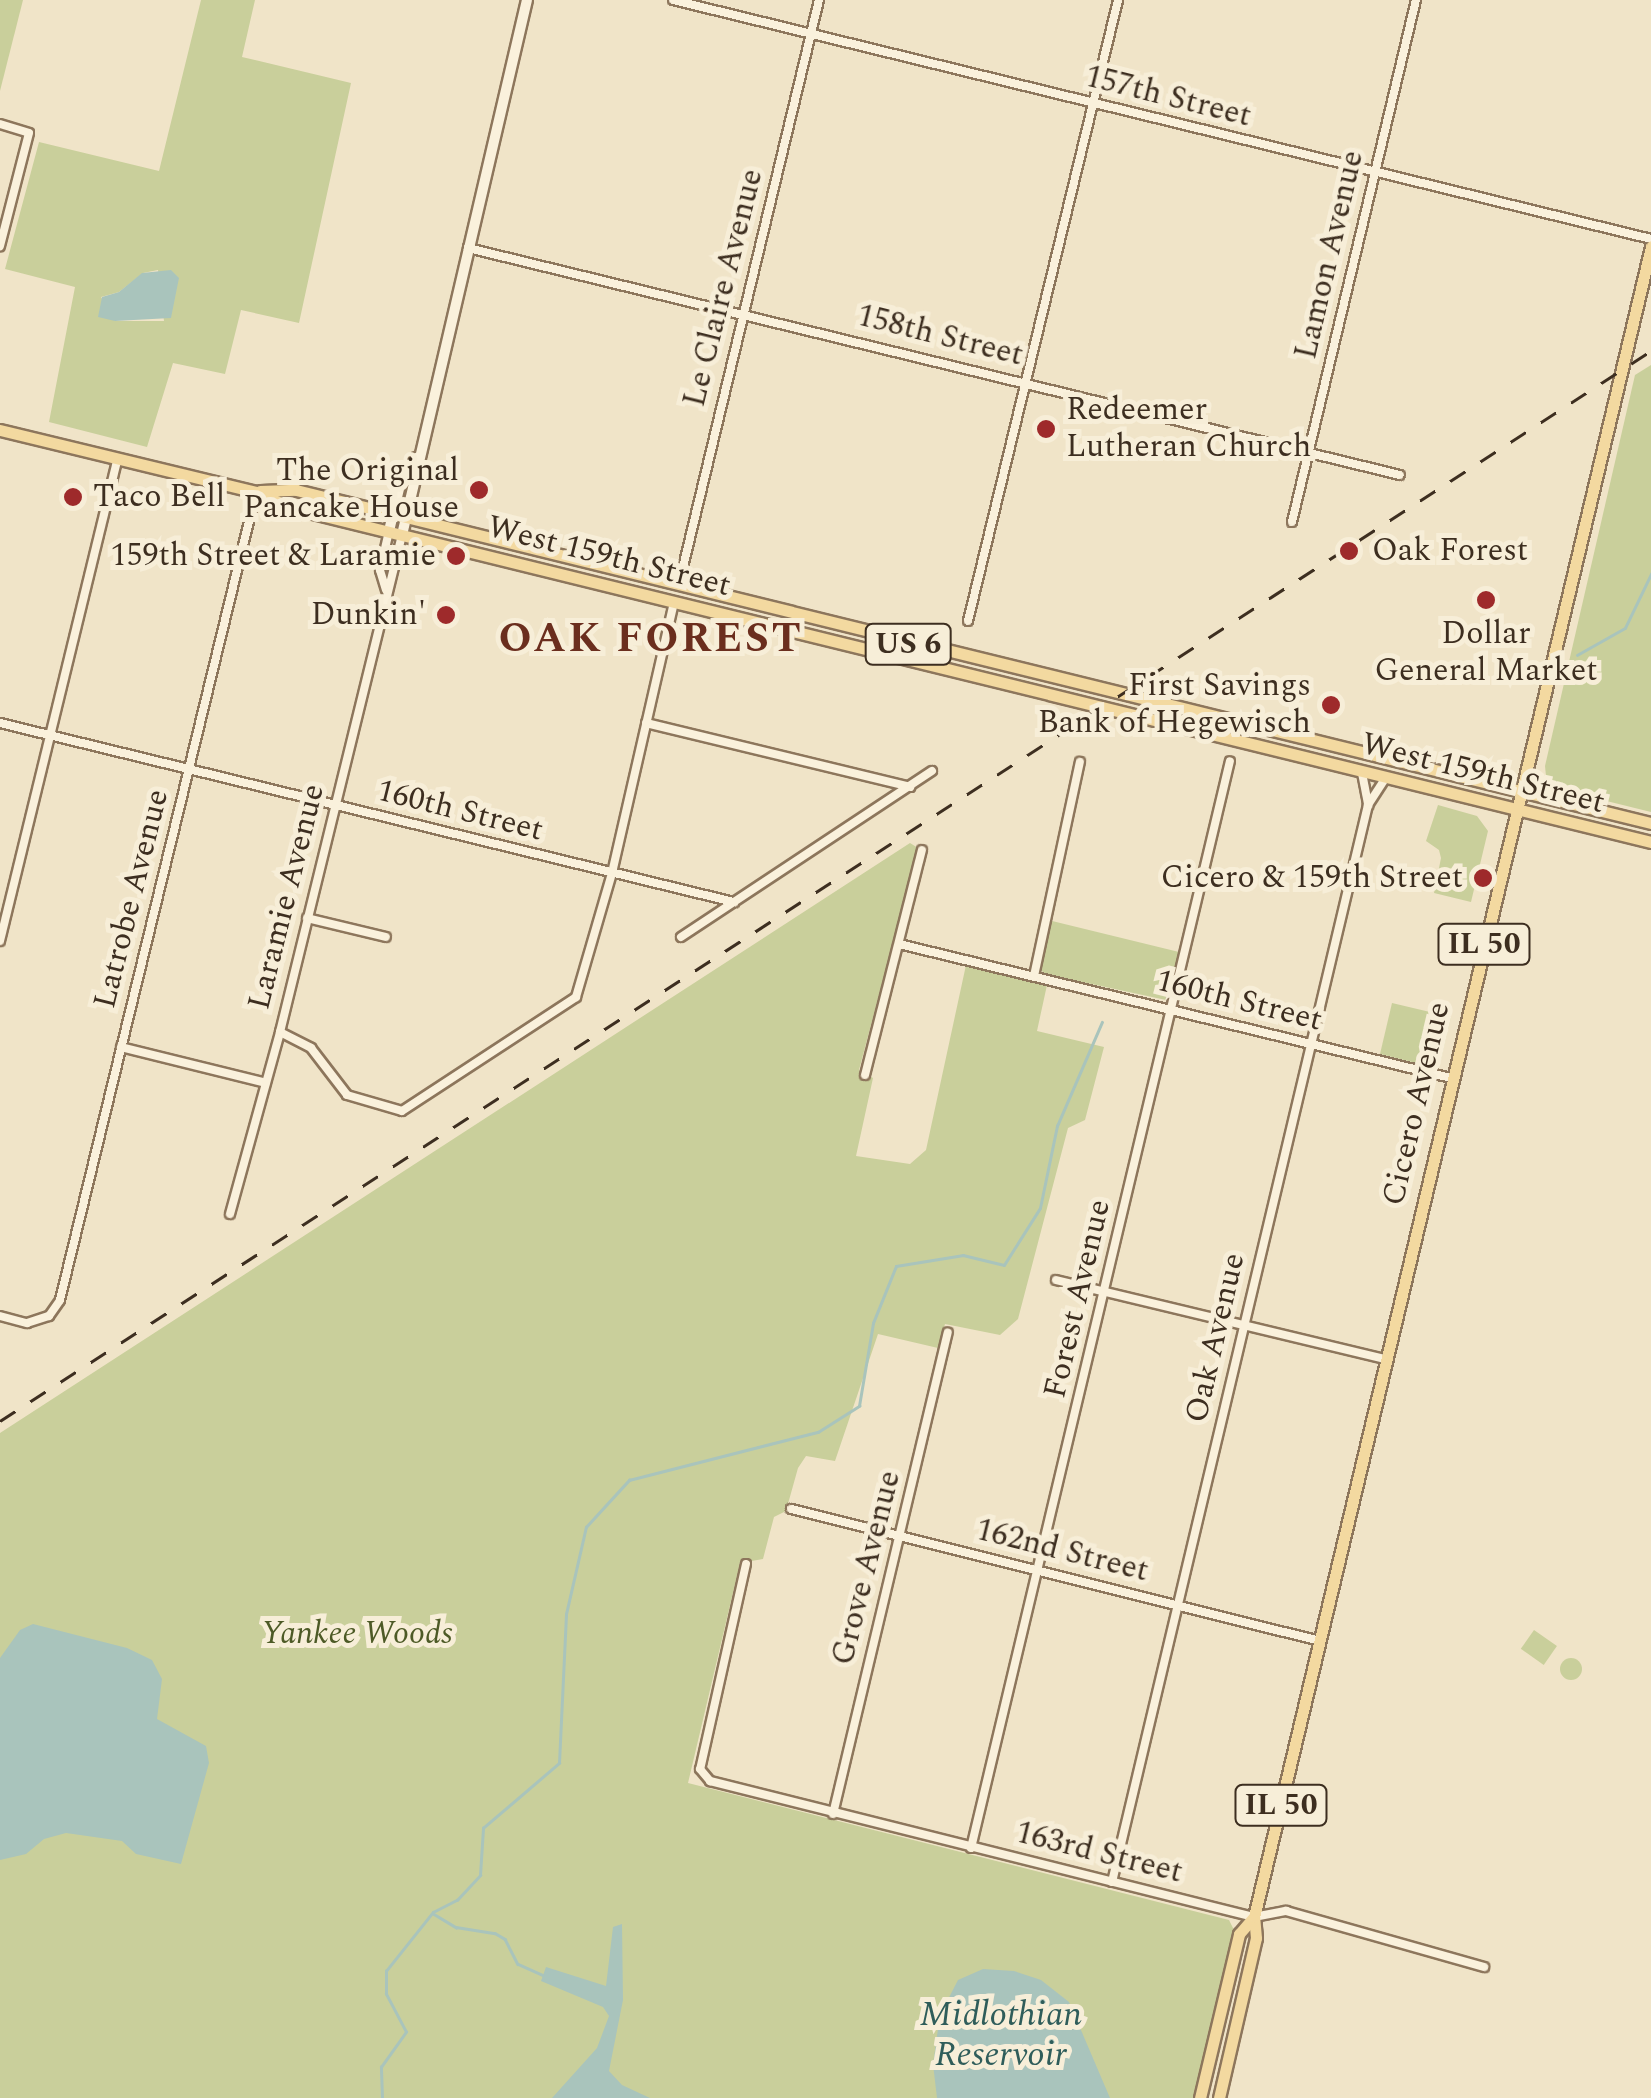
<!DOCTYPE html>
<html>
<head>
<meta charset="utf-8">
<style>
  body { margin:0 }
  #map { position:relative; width:1651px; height:2098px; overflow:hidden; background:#f0e4c8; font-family:Spectral,serif }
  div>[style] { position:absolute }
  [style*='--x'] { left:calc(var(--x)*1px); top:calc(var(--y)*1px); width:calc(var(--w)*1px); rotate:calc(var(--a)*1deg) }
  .green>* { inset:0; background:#c9cf9b; transform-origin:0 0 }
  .round { border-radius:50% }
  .water>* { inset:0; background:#a9c4bc }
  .stream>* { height:2.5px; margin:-1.25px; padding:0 1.25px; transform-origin:1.25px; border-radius:1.25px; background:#a9c4bc }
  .roads { filter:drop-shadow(2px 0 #8d765c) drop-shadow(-2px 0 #8d765c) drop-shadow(0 2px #8d765c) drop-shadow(0 -2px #8d765c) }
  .street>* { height:8px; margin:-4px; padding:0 4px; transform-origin:4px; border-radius:4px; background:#faf1dc }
  .secondary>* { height:10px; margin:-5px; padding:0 5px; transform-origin:5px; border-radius:5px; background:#faf1dc }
  .primary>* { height:11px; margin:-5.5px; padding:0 5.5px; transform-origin:5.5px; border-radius:5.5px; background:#f3d9a0 }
  .rail>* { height:2.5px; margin-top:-1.25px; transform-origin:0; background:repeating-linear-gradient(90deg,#3d2e20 0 18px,transparent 0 36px) }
  .dots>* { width:28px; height:28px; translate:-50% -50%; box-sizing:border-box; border:5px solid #f7eed8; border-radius:50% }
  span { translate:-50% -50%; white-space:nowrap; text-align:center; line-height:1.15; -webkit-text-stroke:10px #f7eed8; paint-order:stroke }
  .shield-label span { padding:2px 8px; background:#f7eed8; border:2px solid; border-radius:8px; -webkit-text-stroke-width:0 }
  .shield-label { font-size:30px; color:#3d2e20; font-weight:700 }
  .street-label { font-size:32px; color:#3d2e20 }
  .poi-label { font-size:32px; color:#3d2e20 }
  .left { translate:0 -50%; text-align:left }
  .right { translate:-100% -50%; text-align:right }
  .park-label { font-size:32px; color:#4d5a26; font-style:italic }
  .water-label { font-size:35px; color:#2f5d5a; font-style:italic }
  .district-label { font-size:42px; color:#6b2e1e; font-weight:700; letter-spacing:2.5px }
</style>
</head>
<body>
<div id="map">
  <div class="green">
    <div style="clip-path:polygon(0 0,23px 0,0 91px)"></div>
    <div style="clip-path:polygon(evenodd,201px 0,255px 0,242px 57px,351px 83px,299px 323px,241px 310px,225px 374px,173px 363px,147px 447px,49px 422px,75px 287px,5px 269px,39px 142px,159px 171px,201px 0,158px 270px,164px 321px,115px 321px,101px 297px,119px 292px,143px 273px,158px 270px)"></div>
    <div style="clip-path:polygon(1651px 365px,1651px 812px,1558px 789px,1546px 776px,1545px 766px,1635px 375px)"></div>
    <div style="clip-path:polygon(1438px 805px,1477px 816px,1488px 831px,1471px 902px,1434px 893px,1441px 858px,1439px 850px,1426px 841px)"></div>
    <div style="clip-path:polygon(910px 843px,918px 848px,859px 1070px,873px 1078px,856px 1156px,910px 1164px,926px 1150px,966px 965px,1047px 985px,1037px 1031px,1104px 1047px,1085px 1120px,1068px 1128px,1018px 1319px,1000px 1335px,945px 1324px,938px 1348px,878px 1334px,835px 1461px,806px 1456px,798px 1468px,786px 1511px,774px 1517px,763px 1559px,740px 1563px,688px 1783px,1229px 1920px,1235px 1932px,1195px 2098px,0 2098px,0 1433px)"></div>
    <div style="clip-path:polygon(1048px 920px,1179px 952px,1166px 1000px,1045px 974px,1039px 968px)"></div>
    <div style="clip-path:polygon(1392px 1003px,1451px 1017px,1441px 1059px,1432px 1067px,1380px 1054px)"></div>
    <div style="left:1534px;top:1630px;width:28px;height:23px;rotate:35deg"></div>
    <div class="round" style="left:1560px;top:1658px;width:22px;height:22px"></div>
  </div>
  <div class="water">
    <div style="clip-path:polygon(171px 270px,179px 278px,171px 318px,115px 321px,98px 317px,102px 297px,119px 292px,142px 273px)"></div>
    <div style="clip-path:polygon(33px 1624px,127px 1648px,152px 1660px,162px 1679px,157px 1719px,206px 1746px,209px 1763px,181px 1864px,136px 1854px,122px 1841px,66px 1833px,44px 1839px,26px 1854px,0 1860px,0 1658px,20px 1630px)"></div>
    <div style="clip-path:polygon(622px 1924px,623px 2000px,609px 2071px,622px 2085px,650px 2098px,552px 2098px,597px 2048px,609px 2016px,603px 2007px,541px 1981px,546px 1967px,606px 1986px,613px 1927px)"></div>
    <div style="clip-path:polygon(983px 1969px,1014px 1971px,1041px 1980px,1069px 2002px,1110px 2098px,937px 2098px,933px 2064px,940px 2015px,958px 1980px)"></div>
  </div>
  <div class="stream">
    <div style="--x:1577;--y:655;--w:55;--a:-29.4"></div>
    <div style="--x:1625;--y:628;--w:60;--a:-64.3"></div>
    <div style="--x:434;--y:1914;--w:26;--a:31"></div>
    <div style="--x:456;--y:1927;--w:39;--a:9"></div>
    <div style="--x:495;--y:1933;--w:12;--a:31"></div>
    <div style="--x:505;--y:1939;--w:28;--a:63"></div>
    <div style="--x:518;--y:1964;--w:27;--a:24"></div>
    <div style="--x:382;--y:2098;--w:31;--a:-92"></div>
    <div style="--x:381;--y:2067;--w:43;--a:-54.5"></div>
    <div style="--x:406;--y:2032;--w:43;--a:-117.8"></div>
    <div style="--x:386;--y:1994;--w:23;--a:-90"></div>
    <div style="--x:386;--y:1971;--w:75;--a:-51.5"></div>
    <div style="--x:433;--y:1912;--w:27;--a:-27"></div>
    <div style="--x:457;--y:1900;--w:34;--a:-47"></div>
    <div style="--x:480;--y:1875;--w:47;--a:-86.3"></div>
    <div style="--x:483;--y:1828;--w:100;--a:-40.5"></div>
    <div style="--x:559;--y:1763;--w:149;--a:-87.3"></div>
    <div style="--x:566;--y:1614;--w:89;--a:-77.1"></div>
    <div style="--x:586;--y:1527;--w:64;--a:-47.5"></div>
    <div style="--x:629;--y:1480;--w:195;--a:-14.3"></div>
    <div style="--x:818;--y:1432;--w:49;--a:-32.4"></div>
    <div style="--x:859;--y:1406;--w:84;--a:-80.4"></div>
    <div style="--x:873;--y:1323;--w:61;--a:-68"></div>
    <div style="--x:896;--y:1266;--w:68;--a:-9.3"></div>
    <div style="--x:963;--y:1255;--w:42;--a:13.7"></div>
    <div style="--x:1004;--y:1265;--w:67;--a:-57.7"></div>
    <div style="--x:1040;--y:1208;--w:84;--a:-78.3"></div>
    <div style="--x:1057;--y:1126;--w:113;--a:-66.6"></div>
  </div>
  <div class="roads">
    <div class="street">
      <div style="--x:673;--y:0;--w:1007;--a:13.73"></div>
      <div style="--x:0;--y:124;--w:30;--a:17"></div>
      <div style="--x:29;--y:133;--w:117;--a:104.4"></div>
      <div style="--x:468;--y:248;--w:959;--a:13.69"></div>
      <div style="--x:1292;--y:522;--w:537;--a:-76.64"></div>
      <div style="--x:679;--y:584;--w:601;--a:-76.52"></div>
      <div style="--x:386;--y:590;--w:21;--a:-107"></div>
      <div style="--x:380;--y:570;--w:40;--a:-77"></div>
      <div style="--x:968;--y:621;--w:639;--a:-76.42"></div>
      <div style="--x:0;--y:723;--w:756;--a:13.71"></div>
      <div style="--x:646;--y:723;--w:272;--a:13.6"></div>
      <div style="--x:1362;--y:773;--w:33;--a:79"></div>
      <div style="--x:307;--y:918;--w:81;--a:13.5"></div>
      <div style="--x:681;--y:937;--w:301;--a:-33.5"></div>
      <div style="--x:0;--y:941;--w:497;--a:-76.3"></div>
      <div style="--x:899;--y:944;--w:568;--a:13.64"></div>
      <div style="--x:1034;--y:976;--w:219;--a:-77.9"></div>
      <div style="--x:280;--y:1032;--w:35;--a:27"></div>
      <div style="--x:311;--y:1048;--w:59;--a:52.5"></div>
      <div style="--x:347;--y:1095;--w:57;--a:16.2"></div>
      <div style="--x:402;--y:1111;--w:208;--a:-33.2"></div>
      <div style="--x:576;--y:997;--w:129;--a:-73.8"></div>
      <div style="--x:612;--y:873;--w:278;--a:-77.1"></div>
      <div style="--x:121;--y:1047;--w:149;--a:13.9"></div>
      <div style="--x:865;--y:1075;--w:232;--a:-75.8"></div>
      <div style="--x:230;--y:1214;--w:189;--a:-74.6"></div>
      <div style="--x:280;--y:1032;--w:512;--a:-76.21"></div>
      <div style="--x:1056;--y:1280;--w:339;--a:13.5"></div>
      <div style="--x:0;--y:1316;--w:28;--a:15"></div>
      <div style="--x:27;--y:1323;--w:23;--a:-18"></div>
      <div style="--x:49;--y:1316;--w:19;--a:-55"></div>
      <div style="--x:60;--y:1300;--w:831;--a:-76.36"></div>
      <div style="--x:791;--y:1509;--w:545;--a:14.01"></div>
      <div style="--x:746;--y:1564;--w:210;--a:102.6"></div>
      <div style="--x:700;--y:1769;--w:16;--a:50"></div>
      <div style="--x:710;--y:1781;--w:561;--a:14.04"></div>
      <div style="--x:1254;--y:1917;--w:33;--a:-11"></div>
      <div style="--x:1286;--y:1911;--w:206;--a:15.8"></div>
      <div style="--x:833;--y:1814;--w:495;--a:-76.6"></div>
      <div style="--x:971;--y:1848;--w:1117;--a:-76.6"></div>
      <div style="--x:1112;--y:1882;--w:1107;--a:-76.63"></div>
      <div style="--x:1368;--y:805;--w:31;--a:-57"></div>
    </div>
    <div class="secondary">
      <div style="--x:389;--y:531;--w:57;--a:-76.7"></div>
      <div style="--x:402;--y:476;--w:23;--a:-52"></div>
      <div style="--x:402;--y:535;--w:549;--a:-76.85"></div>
    </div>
    <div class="primary">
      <div style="--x:0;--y:430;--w:263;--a:13.6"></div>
      <div style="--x:256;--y:492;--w:39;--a:24"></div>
      <div style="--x:292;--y:508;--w:1399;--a:13.81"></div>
      <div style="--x:260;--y:491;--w:36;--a:-2"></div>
      <div style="--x:296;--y:490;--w:1395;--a:13.81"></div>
      <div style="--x:1200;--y:2098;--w:169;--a:-76.6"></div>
      <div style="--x:1239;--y:1934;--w:23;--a:-49"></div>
      <div style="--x:1219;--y:2098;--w:164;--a:-77"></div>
      <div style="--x:1256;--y:1938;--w:21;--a:-95"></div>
      <div style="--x:1254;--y:1917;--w:1717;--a:-76.63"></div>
    </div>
  </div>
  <div class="rail">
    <div style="--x:0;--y:1421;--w:1967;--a:-32.95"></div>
  </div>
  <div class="dots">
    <div style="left:1046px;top:429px;background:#9e2a2b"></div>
    <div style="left:479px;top:490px;background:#9e2a2b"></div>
    <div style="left:73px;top:497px;background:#9e2a2b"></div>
    <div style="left:1349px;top:551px;background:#9e2a2b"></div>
    <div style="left:456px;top:556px;background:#9e2a2b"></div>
    <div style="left:1486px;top:600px;background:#9e2a2b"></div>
    <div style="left:446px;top:615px;background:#9e2a2b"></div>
    <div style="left:1331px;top:705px;background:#9e2a2b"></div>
    <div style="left:1483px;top:878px;background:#9e2a2b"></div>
  </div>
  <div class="shield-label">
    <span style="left:908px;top:644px">US 6</span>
    <span style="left:1484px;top:944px">IL 50</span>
    <span style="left:1281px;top:1805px">IL 50</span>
  </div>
  <div class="street-label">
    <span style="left:1168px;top:97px;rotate:14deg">157th Street</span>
    <span style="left:1330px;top:255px;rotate:-77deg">Lamon Avenue</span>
    <span style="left:724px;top:288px;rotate:-76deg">Le Claire Avenue</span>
    <span style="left:940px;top:336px;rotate:14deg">158th Street</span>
    <span style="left:609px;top:557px;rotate:14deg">West 159th Street</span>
    <span style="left:1483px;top:774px;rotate:14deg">West 159th Street</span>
    <span style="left:460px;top:811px;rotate:14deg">160th Street</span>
    <span style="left:287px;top:897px;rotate:-76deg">Laramie Avenue</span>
    <span style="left:132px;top:899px;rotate:-76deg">Latrobe Avenue</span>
    <span style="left:1239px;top:1001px;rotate:14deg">160th Street</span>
    <span style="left:1417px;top:1104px;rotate:-77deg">Cicero Avenue</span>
    <span style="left:1078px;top:1299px;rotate:-77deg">Forest Avenue</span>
    <span style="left:1216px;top:1338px;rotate:-77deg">Oak Avenue</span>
    <span style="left:1062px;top:1551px;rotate:14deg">162nd Street</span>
    <span style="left:867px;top:1568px;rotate:-76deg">Grove Avenue</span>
    <span style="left:1099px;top:1853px;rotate:14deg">163rd Street</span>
  </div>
  <div class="poi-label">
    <span class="left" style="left:1066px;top:429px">Redeemer<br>Lutheran Church</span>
    <span class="right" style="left:459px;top:490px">The Original<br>Pancake House</span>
    <span class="left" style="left:93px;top:497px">Taco Bell</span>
    <span class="left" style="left:1372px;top:551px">Oak Forest</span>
    <span class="right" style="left:436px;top:556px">159th Street &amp; Laramie</span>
    <span class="right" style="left:426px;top:615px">Dunkin'</span>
    <span style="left:1486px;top:653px">Dollar<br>General Market</span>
    <span class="right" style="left:1311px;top:705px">First Savings<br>Bank of Hegewisch</span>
    <span class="right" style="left:1463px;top:878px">Cicero &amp; 159th Street</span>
  </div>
  <div class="park-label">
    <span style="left:357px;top:1634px">Yankee Woods</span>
  </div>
  <div class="water-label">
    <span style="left:1001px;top:2035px">Midlothian<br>Reservoir</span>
  </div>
  <div class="district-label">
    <span style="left:651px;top:639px">OAK FOREST</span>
  </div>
</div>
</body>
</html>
